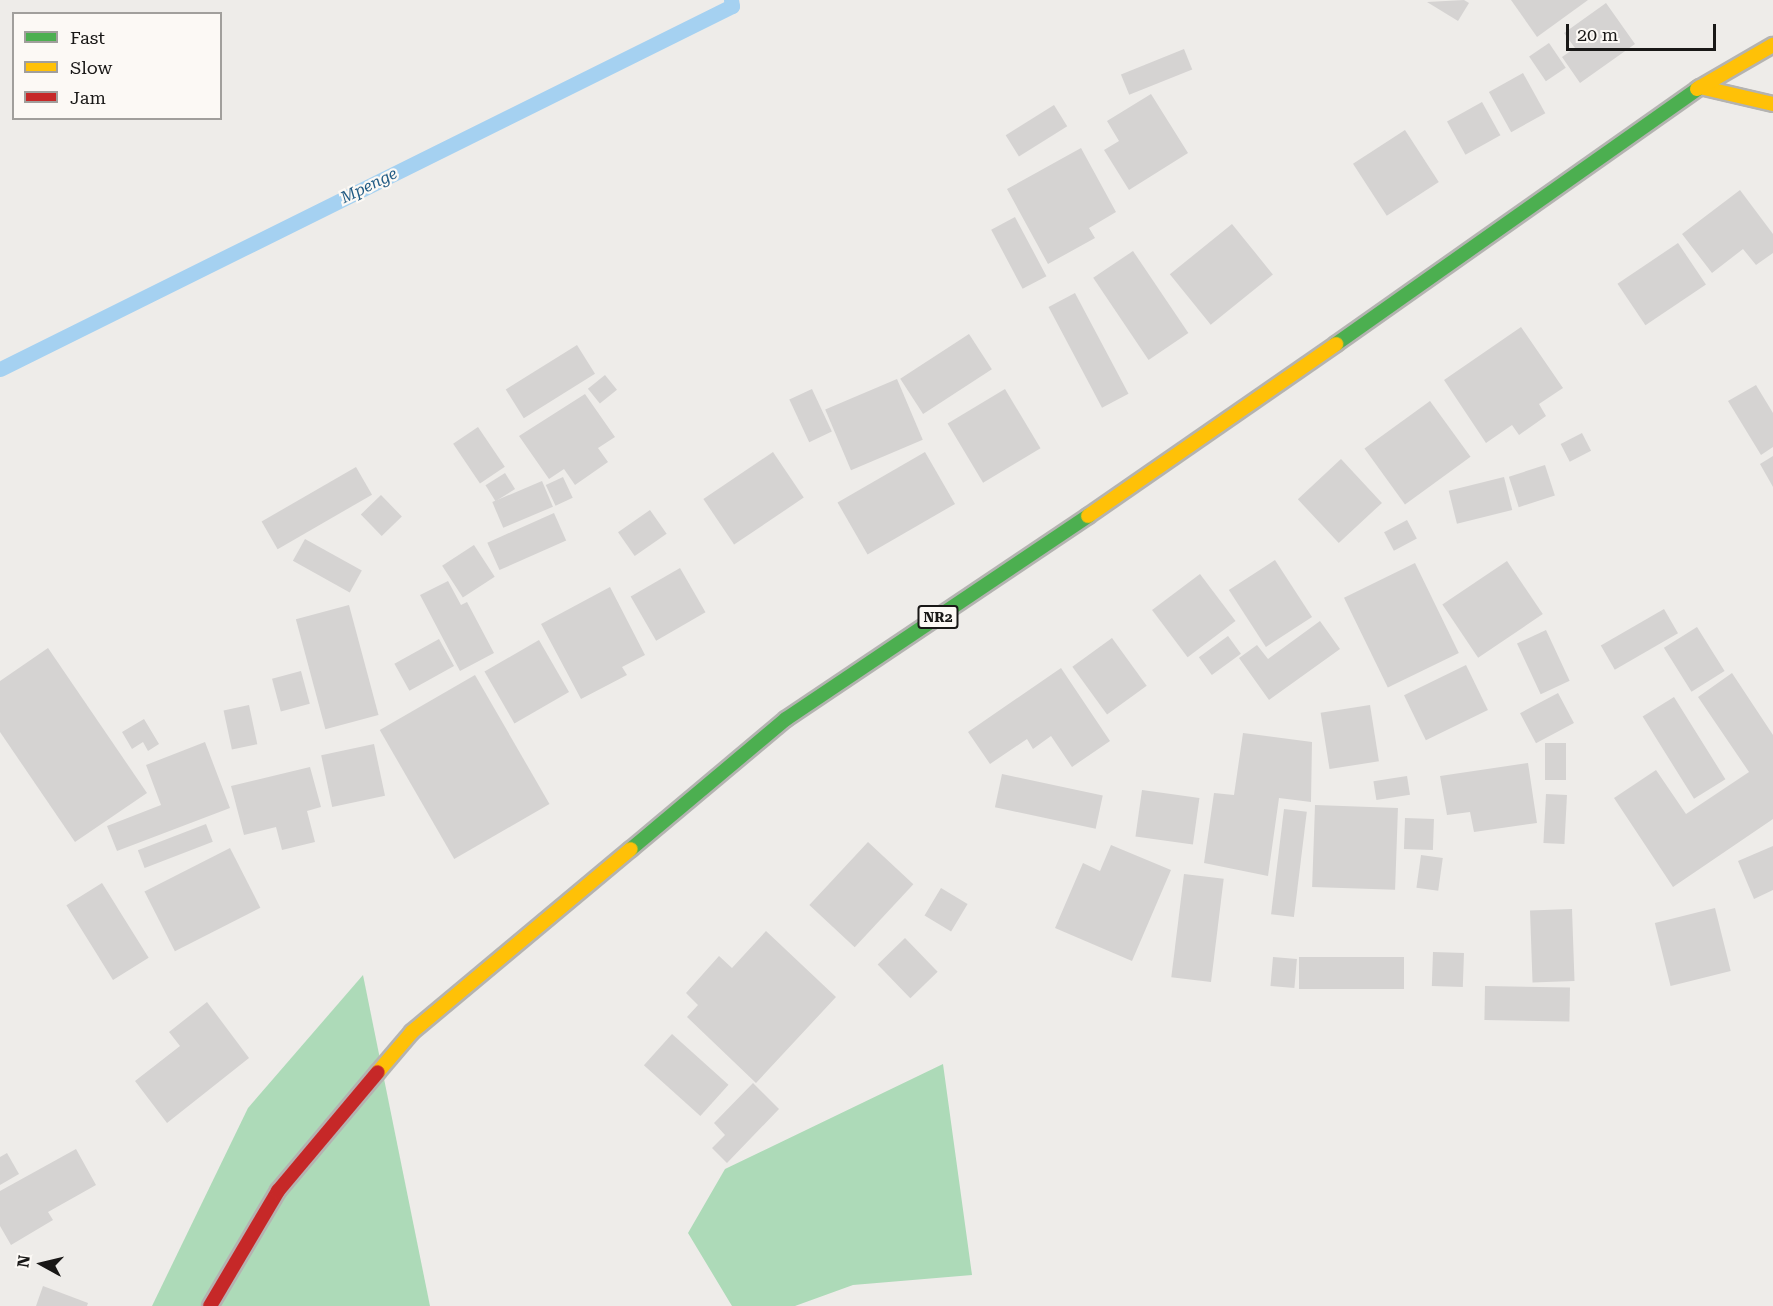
<!DOCTYPE html>
<html>
<head>
<meta charset="utf-8">
<style>
  body { margin:0 }
  #map { position:relative; width:1773px; height:1306px; overflow:hidden; background:#eeece9; font-family:"Roboto Serif",serif }
  div>[style] { position:absolute }
  [style*='--x'] { left:calc(var(--x)*1px); top:calc(var(--y)*1px); width:calc(var(--w)*1px); rotate:calc(var(--a)*1deg) }
  .forest>* { inset:0; background:#addab8 }
  .stream>* { height:15px; margin:-7.5px; padding:0 7.5px; transform-origin:7.5px; border-radius:7.5px; background:#a5d1f1 }
  .building>* { inset:0; background:#d5d3d2; transform-origin:0 0 }
  .roads { filter:drop-shadow(2px 0 #b4b3b1) drop-shadow(-2px 0 #b4b3b1) drop-shadow(0 2px #b4b3b1) drop-shadow(0 -2px #b4b3b1) }
  .fast>* { height:14px; margin:-7px; padding:0 7px; transform-origin:7px; border-radius:7px; background:#4caf50 }
  .slow>* { height:14px; margin:-7px; padding:0 7px; transform-origin:7px; border-radius:7px; background:#ffc107 }
  .jam>* { height:14px; margin:-7px; padding:0 7px; transform-origin:7px; border-radius:7px; background:#c62828 }
  span { translate:-50% -50%; white-space:nowrap; text-align:center; line-height:1.15; -webkit-text-stroke:4.5px #fcf9f5; paint-order:stroke }
  .shield-label span { padding:2px 4px; background:#fcf9f5; border:2px solid; border-radius:4px; -webkit-text-stroke-width:0 }
  .shield-label { font-size:14px; color:#191817; font-weight:700 }
  .water-label { font-size:16px; color:#215b84; font-style:italic }
  .legend { position:absolute; left:12px; top:12px; width:210px; height:108px; box-sizing:border-box; background:#fcf9f5; border:2px solid #a19f9c; margin:0; padding:8px 10px; list-style:none; font-size:18px; color:#191817 }
  .legend li { display:flex; align-items:center; gap:12px; height:30px }
  .legend b { width:30px; border:2px solid #a19f9c }
  .north { position:absolute; left:12px; top:1234px; width:60px; height:60px; -webkit-text-stroke:4px #fcf9f5; paint-order:stroke; rotate:278deg; font-size:16px; font-weight:700; line-height:24px; text-align:center; color:#191817 }
  .north::after { content:''; display:block; margin:auto; width:21px; height:27px; background:#191817; clip-path:polygon(50% 0,100% 100%,50% 72%,0 100%) }
  .scale { position:absolute; left:1566px; top:24px; width:150px; height:27px; box-sizing:border-box; border:3px solid #191817; border-top:0; padding-left:8px; font-size:18px; line-height:21px; white-space:nowrap; color:#191817; -webkit-text-stroke:4px #fcf9f5; paint-order:stroke }
</style>
</head>
<body>
<div id="map">
  <div class="forest">
    <div style="clip-path:polygon(363px 975px,430px 1306px,152px 1306px,248px 1108px)"></div>
    <div style="clip-path:polygon(943px 1064px,972px 1275px,853px 1285px,795px 1306px,732px 1306px,688px 1233px,725px 1169px)"></div>
  </div>
  <div class="stream">
    <div style="--x:0;--y:369;--w:817;--a:-26.38"></div>
    <div style="--x:732;--y:6;--w:6;--a:-99"></div>
  </div>
  <div class="building">
    <div style="clip-path:polygon(1464px 0,1469px 3px,1458px 21px,1427px 2px)"></div>
    <div style="clip-path:polygon(1511px 0,1588px 0,1537px 37px)"></div>
    <div style="clip-path:polygon(1606px 3px,1635px 44px,1580px 83px,1562px 57px,1575px 48px,1564px 33px)"></div>
    <div style="left:1549px;top:43px;width:30px;height:24px;rotate:56deg"></div>
    <div style="left:1184px;top:49px;width:22px;height:68px;rotate:68deg"></div>
    <div style="left:1523px;top:73px;width:46px;height:39px;rotate:61deg"></div>
    <div style="clip-path:polygon(1151px 94px,1188px 153px,1129px 190px,1104px 150px,1119px 141px,1107px 121px)"></div>
    <div style="left:1482px;top:102px;width:38px;height:40px;rotate:61deg"></div>
    <div style="left:1054px;top:105px;width:25px;height:57px;rotate:58deg"></div>
    <div style="left:1405px;top:130px;width:62px;height:62px;rotate:57deg"></div>
    <div style="clip-path:polygon(1081px 148px,1116px 212px,1089px 228px,1095px 238px,1048px 264px,1007px 189px)"></div>
    <div style="clip-path:polygon(1740px 190px,1773px 234px,1773px 253px,1756px 265px,1743px 249px,1712px 273px,1682px 234px)"></div>
    <div style="left:1015px;top:217px;width:67px;height:27px;rotate:62deg"></div>
    <div style="left:1232px;top:224px;width:65px;height:80px;rotate:51deg"></div>
    <div style="left:1678px;top:243px;width:50px;height:73px;rotate:56deg"></div>
    <div style="left:1133px;top:251px;width:99px;height:48px;rotate:56deg"></div>
    <div style="left:1075px;top:293px;width:114px;height:30px;rotate:62deg"></div>
    <div style="clip-path:polygon(1521px 327px,1563px 388px,1539px 404px,1546px 416px,1519px 435px,1512px 425px,1486px 443px,1444px 380px)"></div>
    <div style="left:969px;top:334px;width:42px;height:82px;rotate:57deg"></div>
    <div style="left:577px;top:345px;width:34px;height:84px;rotate:58deg"></div>
    <div style="left:605px;top:375px;width:19px;height:22px;rotate:51deg"></div>
    <div style="left:897px;top:379px;width:66px;height:78px;rotate:67deg"></div>
    <div style="clip-path:polygon(1756px 385px,1773px 413px,1773px 447px,1761px 455px,1728px 401px)"></div>
    <div style="left:812px;top:389px;width:47px;height:25px;rotate:65deg"></div>
    <div style="left:1005px;top:389px;width:69px;height:67px;rotate:59deg"></div>
    <div style="clip-path:polygon(585px 394px,615px 437px,598px 448px,608px 462px,575px 485px,564px 469px,549px 479px,519px 436px)"></div>
    <div style="left:1430px;top:401px;width:69px;height:81px;rotate:54deg"></div>
    <div style="left:478px;top:427px;width:48px;height:30px;rotate:56deg"></div>
    <div style="left:1582px;top:433px;width:20px;height:24px;rotate:63deg"></div>
    <div style="left:773px;top:452px;width:55px;height:84px;rotate:56deg"></div>
    <div style="left:925px;top:452px;width:60px;height:101px;rotate:60deg"></div>
    <div style="clip-path:polygon(1773px 456px,1773px 487px,1760px 464px)"></div>
    <div style="left:1341px;top:459px;width:60px;height:59px;rotate:47deg"></div>
    <div style="left:1545px;top:465px;width:32px;height:38px;rotate:72deg"></div>
    <div style="left:356px;top:467px;width:32px;height:109px;rotate:60deg"></div>
    <div style="left:505px;top:473px;width:19px;height:23px;rotate:58deg"></div>
    <div style="left:563px;top:477px;width:23px;height:19px;rotate:65deg"></div>
    <div style="left:1504px;top:477px;width:34px;height:57px;rotate:76deg"></div>
    <div style="left:542px;top:481px;width:28px;height:54px;rotate:67deg"></div>
    <div style="left:381px;top:495px;width:30px;height:28px;rotate:46deg"></div>
    <div style="left:650px;top:510px;width:29px;height:39px;rotate:55deg"></div>
    <div style="left:554px;top:513px;width:30px;height:73px;rotate:66deg"></div>
    <div style="left:1407px;top:520px;width:21px;height:26px;rotate:62deg"></div>
    <div style="left:305px;top:539px;width:65px;height:25px;rotate:29deg"></div>
    <div style="left:474px;top:545px;width:38px;height:38px;rotate:57deg"></div>
    <div style="left:1275px;top:560px;width:68px;height:55px;rotate:57deg"></div>
    <div style="left:1507px;top:561px;width:64px;height:78px;rotate:56deg"></div>
    <div style="left:1415px;top:563px;width:100px;height:79px;rotate:64deg"></div>
    <div style="left:680px;top:568px;width:51px;height:57px;rotate:60deg"></div>
    <div style="left:1200px;top:574px;width:59px;height:60px;rotate:53deg"></div>
    <div style="clip-path:polygon(448px 581px,461px 605px,467px 602px,494px 653px,460px 671px,420px 595px)"></div>
    <div style="clip-path:polygon(610px 587px,645px 655px,622px 667px,627px 675px,581px 699px,541px 624px)"></div>
    <div style="left:349px;top:605px;width:114px;height:55px;rotate:75deg"></div>
    <div style="left:1664px;top:609px;width:28px;height:73px;rotate:60deg"></div>
    <div style="clip-path:polygon(1320px 621px,1340px 649px,1269px 700px,1239px 658px,1257px 645px,1268px 659px)"></div>
    <div style="left:1697px;top:627px;width:52px;height:39px;rotate:58deg"></div>
    <div style="left:1546px;top:630px;width:56px;height:32px;rotate:65deg"></div>
    <div style="left:1228px;top:636px;width:22px;height:36px;rotate:54deg"></div>
    <div style="left:1112px;top:638px;width:59px;height:49px;rotate:54deg"></div>
    <div style="left:439px;top:639px;width:31px;height:51px;rotate:61deg"></div>
    <div style="left:539px;top:640px;width:60px;height:63px;rotate:60deg"></div>
    <div style="clip-path:polygon(48px 648px,147px 793px,75px 842px,0 732px,0 681px)"></div>
    <div style="left:1466px;top:665px;width:50px;height:69px;rotate:64deg"></div>
    <div style="clip-path:polygon(1061px 668px,1110px 741px,1072px 767px,1051px 736px,1033px 749px,1027px 739px,990px 764px,968px 732px)"></div>
    <div style="left:301px;top:671px;width:34px;height:30px;rotate:75deg"></div>
    <div style="clip-path:polygon(1732px 673px,1773px 735px,1773px 819px,1673px 887px,1614px 798px,1656px 770px,1686px 814px,1749px 772px,1698px 697px)"></div>
    <div style="left:475px;top:675px;width:149px;height:110px;rotate:60deg"></div>
    <div style="left:1558px;top:693px;width:34px;height:43px;rotate:62deg"></div>
    <div style="left:1674px;top:697px;width:97px;height:37px;rotate:58deg"></div>
    <div style="left:249px;top:705px;width:40px;height:26px;rotate:78deg"></div>
    <div style="left:1370px;top:705px;width:57px;height:50px;rotate:81deg"></div>
    <div style="clip-path:polygon(144px 719px,159px 744px,148px 751px,143px 742px,132px 749px,122px 732px)"></div>
    <div style="clip-path:polygon(1243px 733px,1312px 742px,1311px 802px,1279px 798px,1268px 876px,1204px 863px,1214px 793px,1234px 795px)"></div>
    <div style="clip-path:polygon(205px 742px,230px 808px,117px 851px,107px 826px,161px 805px,146px 765px)"></div>
    <div style="left:1545px;top:743px;width:21px;height:37px"></div>
    <div style="left:374px;top:744px;width:53px;height:54px;rotate:78deg"></div>
    <div style="clip-path:polygon(1528px 763px,1537px 823px,1474px 832px,1470px 812px,1447px 815px,1440px 776px)"></div>
    <div style="clip-path:polygon(310px 767px,321px 807px,307px 811px,315px 842px,282px 850px,276px 827px,244px 835px,231px 786px)"></div>
    <div style="left:1002px;top:774px;width:103px;height:34px;rotate:12deg"></div>
    <div style="left:1407px;top:776px;width:19px;height:34px;rotate:81deg"></div>
    <div style="left:1142px;top:790px;width:58px;height:47px;rotate:8deg"></div>
    <div style="left:1546px;top:794px;width:21px;height:49px;rotate:3deg"></div>
    <div style="left:1315px;top:805px;width:83px;height:82px;rotate:2deg"></div>
    <div style="left:1284px;top:809px;width:23px;height:106px;rotate:7deg"></div>
    <div style="left:1405px;top:818px;width:29px;height:31px;rotate:2deg"></div>
    <div style="left:206px;top:824px;width:19px;height:73px;rotate:69deg"></div>
    <div style="left:868px;top:842px;width:62px;height:86px;rotate:43deg"></div>
    <div style="clip-path:polygon(1111px 845px,1171px 870px,1132px 961px,1055px 928px,1083px 863px,1100px 871px)"></div>
    <div style="clip-path:polygon(1773px 846px,1773px 890px,1754px 899px,1738px 861px)"></div>
    <div style="left:230px;top:848px;width:67px;height:96px;rotate:63deg"></div>
    <div style="left:1421px;top:855px;width:22px;height:33px;rotate:8deg"></div>
    <div style="left:1184px;top:874px;width:40px;height:104px;rotate:7deg"></div>
    <div style="left:102px;top:883px;width:88px;height:42px;rotate:58deg"></div>
    <div style="left:941px;top:888px;width:31px;height:32px;rotate:31deg"></div>
    <div style="left:1715px;top:908px;width:65px;height:62px;rotate:76deg"></div>
    <div style="left:1572px;top:909px;width:72px;height:42px;rotate:88deg"></div>
    <div style="clip-path:polygon(766px 931px,836px 997px,756px 1083px,687px 1017px,698px 1005px,686px 993px,719px 956px,732px 968px)"></div>
    <div style="left:905px;top:938px;width:47px;height:38px;rotate:46deg"></div>
    <div style="left:1433px;top:952px;width:31px;height:34px;rotate:2deg"></div>
    <div style="left:1273px;top:957px;width:24px;height:29px;rotate:5deg"></div>
    <div style="left:1299px;top:957px;width:105px;height:32px"></div>
    <div style="left:1485px;top:986px;width:85px;height:34px;rotate:1deg"></div>
    <div style="clip-path:polygon(207px 1002px,249px 1058px,167px 1123px,135px 1081px,180px 1046px,169px 1032px)"></div>
    <div style="left:672px;top:1034px;width:76px;height:42px;rotate:42deg"></div>
    <div style="clip-path:polygon(753px 1083px,779px 1109px,727px 1163px,712px 1148px,725px 1135px,714px 1123px)"></div>
    <div style="clip-path:polygon(76px 1149px,96px 1185px,48px 1212px,53px 1220px,11px 1245px,0 1226px,0 1191px)"></div>
    <div style="clip-path:polygon(7px 1153px,19px 1174px,0 1185px,0 1157px)"></div>
    <div style="clip-path:polygon(43px 1286px,88px 1303px,87px 1306px,36px 1306px)"></div>
  </div>
  <div class="roads">
    <div class="fast">
      <div style="--x:1336;--y:344;--w:442;--a:-35.2"></div>
      <div style="--x:631;--y:849;--w:202;--a:-40"></div>
      <div style="--x:786;--y:719;--w:364;--a:-33.9"></div>
    </div>
    <div class="slow">
      <div style="--x:1700;--y:87;--w:75;--a:13.1"></div>
      <div style="--x:1697;--y:89;--w:88;--a:-30.1"></div>
      <div style="--x:1088;--y:516;--w:302;--a:-34.7"></div>
      <div style="--x:378;--y:1072;--w:52;--a:-49.6"></div>
      <div style="--x:412;--y:1032;--w:285;--a:-39.9"></div>
    </div>
    <div class="jam">
      <div style="--x:210;--y:1306;--w:134;--a:-59.4"></div>
      <div style="--x:278;--y:1191;--w:155;--a:-50"></div>
    </div>
  </div>
  <div class="shield-label">
    <span style="left:938px;top:617px">NR2</span>
  </div>
  <div class="water-label">
    <span style="left:369px;top:186px;rotate:-26deg">Mpenge</span>
  </div>
  <ul class="legend">
  <li><b style="height:8px;background:#4caf50"></b>Fast</li>
  <li><b style="height:8px;background:#ffc107"></b>Slow</li>
  <li><b style="height:8px;background:#c62828"></b>Jam</li>
  </ul>
  <div class="north">N</div>
  <div class="scale">20 m</div>
</div>
</body>
</html>
